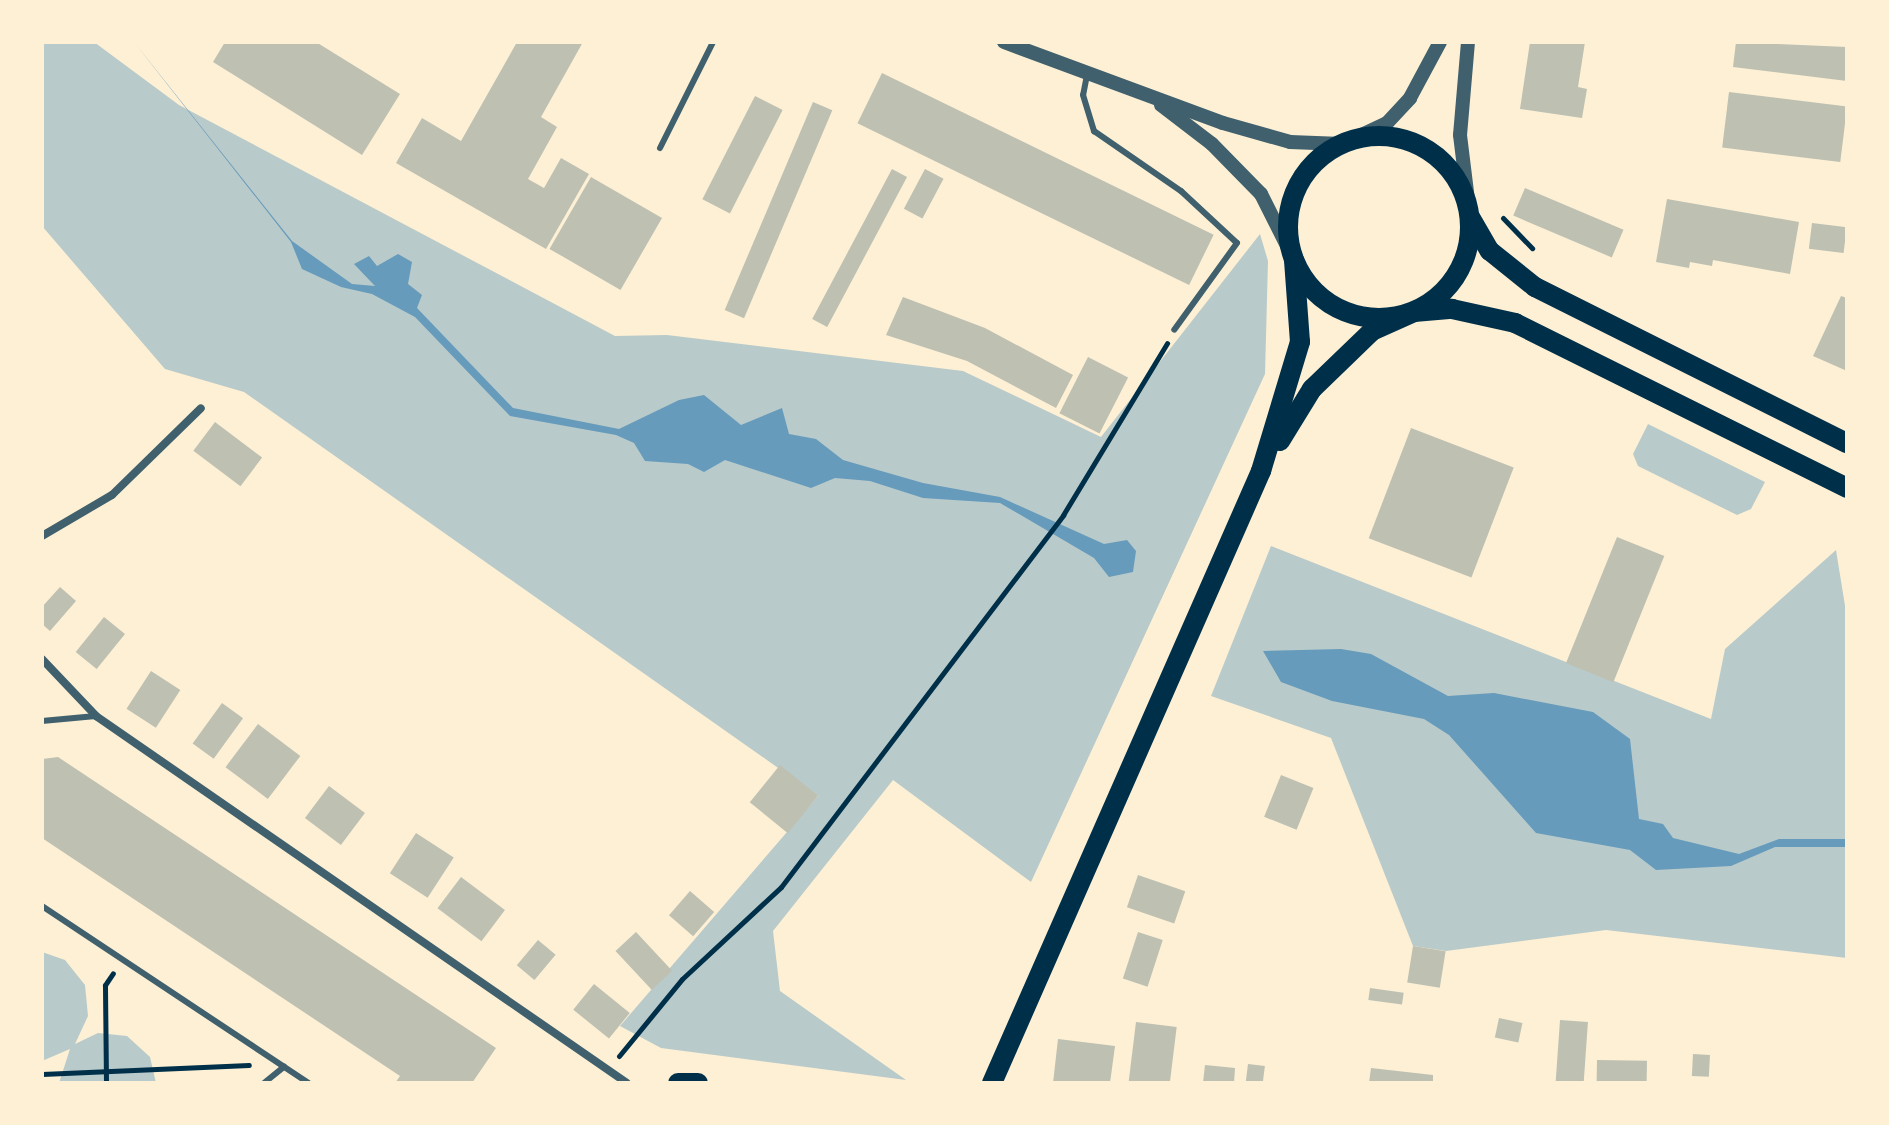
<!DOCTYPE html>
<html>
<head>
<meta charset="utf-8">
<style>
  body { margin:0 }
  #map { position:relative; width:1889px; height:1125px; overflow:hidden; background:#fdf0d5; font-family:Raleway,sans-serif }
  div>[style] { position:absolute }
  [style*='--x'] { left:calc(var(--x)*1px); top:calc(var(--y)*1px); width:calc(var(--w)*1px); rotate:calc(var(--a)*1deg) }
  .green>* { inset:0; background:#b9caca }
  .water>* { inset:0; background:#669bbc }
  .building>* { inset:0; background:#bec0b2; transform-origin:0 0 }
  .path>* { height:5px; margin:-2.5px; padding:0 2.5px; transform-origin:2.5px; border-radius:2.5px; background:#003049 }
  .service>* { height:6px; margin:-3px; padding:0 3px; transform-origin:3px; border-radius:3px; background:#3f606c }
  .minor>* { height:8px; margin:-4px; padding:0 4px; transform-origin:4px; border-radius:4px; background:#3f606c }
  .tertiary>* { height:14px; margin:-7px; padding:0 7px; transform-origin:7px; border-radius:7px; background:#3f606c }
  .primary>* { height:20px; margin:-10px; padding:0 10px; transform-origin:10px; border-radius:10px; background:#003049 }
  .primary>.ring { margin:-10px; padding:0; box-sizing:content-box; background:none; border:20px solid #003049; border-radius:50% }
  span { translate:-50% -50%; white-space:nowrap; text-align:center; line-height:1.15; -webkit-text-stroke:6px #fdf0d5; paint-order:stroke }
  .frame { position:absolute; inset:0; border:44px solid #fdf0d5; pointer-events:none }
</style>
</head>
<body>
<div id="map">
  <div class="green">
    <div style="clip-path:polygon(42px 42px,94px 42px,179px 105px,615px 336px,667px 335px,963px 371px,1101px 437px,1260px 234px,1268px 261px,1265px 374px,1031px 882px,893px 780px,773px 931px,780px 991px,906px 1080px,661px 1048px,620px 1026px,818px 796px,244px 392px,165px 369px,42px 226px)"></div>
    <div style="clip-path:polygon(1648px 424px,1765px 482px,1751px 509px,1737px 515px,1638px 466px,1633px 454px)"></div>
    <div style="clip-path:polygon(1271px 546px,1711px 719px,1725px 649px,1836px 550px,1847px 618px,1847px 958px,1606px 930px,1446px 951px,1413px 946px,1331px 738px,1211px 696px)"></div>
    <div style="clip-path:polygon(42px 952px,65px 960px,85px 985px,88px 1016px,75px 1044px,98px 1033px,127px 1036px,150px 1057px,156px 1083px,59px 1083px,70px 1049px,42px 1061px)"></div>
  </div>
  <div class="water">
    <div style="clip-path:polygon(134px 42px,292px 241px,352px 284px,375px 286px,354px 264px,369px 256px,377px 266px,398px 254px,412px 262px,408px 284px,422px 295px,417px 308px,513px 408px,619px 429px,679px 400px,704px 395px,741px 425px,782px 408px,789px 434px,816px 439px,843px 460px,923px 483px,1000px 497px,1104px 544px,1127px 540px,1136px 551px,1133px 572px,1109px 577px,1094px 558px,1000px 503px,923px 498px,870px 481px,835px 478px,811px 488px,725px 460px,704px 472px,688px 464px,645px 461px,634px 443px,616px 435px,510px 416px,415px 317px,372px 294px,341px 287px,302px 269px,291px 242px)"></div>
    <div style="clip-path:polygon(1341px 649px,1371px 654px,1448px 696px,1494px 693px,1593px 712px,1630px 739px,1639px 819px,1663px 824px,1673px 838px,1739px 854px,1779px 839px,1847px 839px,1847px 847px,1775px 847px,1731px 866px,1656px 870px,1630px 850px,1536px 833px,1449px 735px,1424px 719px,1332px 701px,1281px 682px,1263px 651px)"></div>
  </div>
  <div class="building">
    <div style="clip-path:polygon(225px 42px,316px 42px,400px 94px,362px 155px,213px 62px)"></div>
    <div style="clip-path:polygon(517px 42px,583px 42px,541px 117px,557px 127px,528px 179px,544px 188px,561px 158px,589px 174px,546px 249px,396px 163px,422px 118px,461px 141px)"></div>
    <div style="clip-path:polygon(1530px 42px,1585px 42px,1578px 87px,1587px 89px,1582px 118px,1520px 109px)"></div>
    <div style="clip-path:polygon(1736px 42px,1847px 47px,1847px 81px,1733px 67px)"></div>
    <div style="left:882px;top:73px;width:369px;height:56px;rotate:26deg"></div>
    <div style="left:1729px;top:92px;width:119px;height:56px;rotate:7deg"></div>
    <div style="left:755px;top:96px;width:31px;height:116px;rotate:27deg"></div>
    <div style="left:813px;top:102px;width:21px;height:226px;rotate:23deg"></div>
    <div style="left:892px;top:169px;width:17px;height:170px;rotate:28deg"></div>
    <div style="left:925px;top:169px;width:21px;height:45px;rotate:28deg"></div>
    <div style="left:591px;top:177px;width:82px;height:83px;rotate:30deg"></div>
    <div style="left:1525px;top:188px;width:107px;height:30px;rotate:23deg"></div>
    <div style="clip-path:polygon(1667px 199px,1799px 222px,1790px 274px,1713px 260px,1712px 266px,1690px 262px,1689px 268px,1656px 262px)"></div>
    <div style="left:1812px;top:223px;width:35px;height:26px;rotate:7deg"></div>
    <div style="clip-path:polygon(1841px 296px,1847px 298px,1847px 371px,1813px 356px)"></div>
    <div style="clip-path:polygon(903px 297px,985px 328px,1073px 375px,1056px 408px,967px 361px,886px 335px)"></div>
    <div style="left:1088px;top:357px;width:45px;height:63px;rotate:27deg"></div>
    <div style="left:215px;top:422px;width:59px;height:36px;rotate:37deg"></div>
    <div style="left:1411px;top:428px;width:110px;height:118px;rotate:21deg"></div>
    <div style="left:1617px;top:537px;width:51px;height:136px;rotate:22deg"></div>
    <div style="clip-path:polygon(60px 587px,76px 601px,50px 631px,42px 624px,42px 607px)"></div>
    <div style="left:104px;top:617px;width:27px;height:45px;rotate:39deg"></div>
    <div style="left:151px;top:671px;width:35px;height:45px;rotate:33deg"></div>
    <div style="left:222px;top:703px;width:26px;height:50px;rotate:36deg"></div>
    <div style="left:258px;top:724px;width:53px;height:54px;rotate:37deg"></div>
    <div style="clip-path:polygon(58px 757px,496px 1048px,472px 1083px,395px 1083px,400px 1076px,42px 838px,42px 759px)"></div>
    <div style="left:780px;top:765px;width:49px;height:48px;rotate:39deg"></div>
    <div style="left:1281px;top:775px;width:35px;height:45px;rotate:22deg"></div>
    <div style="left:329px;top:786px;width:45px;height:40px;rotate:37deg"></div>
    <div style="left:416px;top:833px;width:45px;height:48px;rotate:33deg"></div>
    <div style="left:1138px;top:875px;width:50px;height:34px;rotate:19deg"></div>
    <div style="left:461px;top:877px;width:55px;height:39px;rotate:37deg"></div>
    <div style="left:690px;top:891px;width:32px;height:32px;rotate:41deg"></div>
    <div style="left:636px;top:932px;width:53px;height:28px;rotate:47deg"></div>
    <div style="left:1138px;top:932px;width:26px;height:49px;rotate:18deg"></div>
    <div style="left:538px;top:940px;width:23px;height:33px;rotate:40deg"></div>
    <div style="left:1413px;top:946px;width:33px;height:37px;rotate:9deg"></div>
    <div style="left:594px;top:984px;width:46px;height:33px;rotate:39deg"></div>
    <div style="left:1370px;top:988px;width:34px;height:12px;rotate:8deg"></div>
    <div style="left:1499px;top:1018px;width:24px;height:20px;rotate:12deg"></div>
    <div style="left:1560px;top:1020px;width:28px;height:63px;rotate:4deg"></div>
    <div style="left:1136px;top:1022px;width:41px;height:62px;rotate:7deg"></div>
    <div style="clip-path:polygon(1058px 1039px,1115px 1046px,1110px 1083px,1053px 1083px)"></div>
    <div style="left:1693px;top:1054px;width:17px;height:22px;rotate:3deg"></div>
    <div style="left:1597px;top:1060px;width:50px;height:23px;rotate:1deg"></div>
    <div style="left:1248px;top:1064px;width:17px;height:19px;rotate:7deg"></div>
    <div style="clip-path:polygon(1205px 1065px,1235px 1068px,1234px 1083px,1203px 1083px)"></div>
    <div style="clip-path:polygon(1371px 1068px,1433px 1075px,1433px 1083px,1369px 1083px)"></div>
  </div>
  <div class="path">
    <div style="--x:1503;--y:218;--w:42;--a:46"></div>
    <div style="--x:619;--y:1056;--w:99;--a:-50.7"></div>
    <div style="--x:682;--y:979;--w:135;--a:-42.9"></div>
    <div style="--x:781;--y:887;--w:467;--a:-52.8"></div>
    <div style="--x:1063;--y:515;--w:201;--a:-58.8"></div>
    <div style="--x:42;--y:1074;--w:207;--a:-2.5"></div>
    <div style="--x:106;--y:1083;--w:98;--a:-90.6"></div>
    <div style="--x:105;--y:985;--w:14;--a:-56"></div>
  </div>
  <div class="service">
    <div style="--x:1087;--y:75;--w:20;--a:101"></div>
    <div style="--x:1083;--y:95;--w:38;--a:73"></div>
    <div style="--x:1094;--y:131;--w:106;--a:34.6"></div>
    <div style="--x:1181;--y:191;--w:76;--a:42.9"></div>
    <div style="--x:1237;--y:243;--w:107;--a:125.9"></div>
    <div style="--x:660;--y:148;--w:119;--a:-63.4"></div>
    <div style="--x:42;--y:721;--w:54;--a:-5.3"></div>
    <div style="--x:42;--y:906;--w:320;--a:33.6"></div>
    <div style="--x:264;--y:1083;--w:26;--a:-39"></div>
  </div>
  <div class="minor">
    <div style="--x:42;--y:536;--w:81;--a:-30.4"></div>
    <div style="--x:112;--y:495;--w:124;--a:-44.3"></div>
    <div style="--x:42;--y:659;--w:79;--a:46.5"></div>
    <div style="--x:96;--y:716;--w:645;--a:34.65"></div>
  </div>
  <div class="tertiary">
    <div style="--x:1004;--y:42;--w:233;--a:20.3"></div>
    <div style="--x:1223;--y:123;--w:70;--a:15.8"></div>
    <div style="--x:1290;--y:142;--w:52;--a:2.2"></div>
    <div style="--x:1342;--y:144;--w:50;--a:-25"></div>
    <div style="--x:1387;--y:123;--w:34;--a:-47"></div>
    <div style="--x:1410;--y:98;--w:64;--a:-61.8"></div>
    <div style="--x:1468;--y:42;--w:93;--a:94.9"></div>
    <div style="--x:1460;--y:135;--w:83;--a:83"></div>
    <div style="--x:1161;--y:105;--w:64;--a:37.4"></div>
    <div style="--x:1212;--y:144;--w:70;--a:45.6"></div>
    <div style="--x:1261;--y:194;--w:74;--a:63.4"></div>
  </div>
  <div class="primary">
    <div class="ring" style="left:1288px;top:136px;width:162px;height:162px"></div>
    <div style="--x:1470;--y:217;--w:39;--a:60"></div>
    <div style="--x:1490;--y:251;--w:58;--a:38.7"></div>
    <div style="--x:1535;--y:287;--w:349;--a:26.6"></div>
    <div style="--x:1280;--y:441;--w:61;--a:-58.4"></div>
    <div style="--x:1312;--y:389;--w:83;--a:-44"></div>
    <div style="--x:1372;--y:331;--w:46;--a:-24.3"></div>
    <div style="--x:1414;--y:312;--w:38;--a:-5"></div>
    <div style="--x:1452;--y:309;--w:65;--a:12.5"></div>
    <div style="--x:1515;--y:323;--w:371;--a:26.4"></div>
    <div style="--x:678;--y:1083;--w:20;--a:0"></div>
    <div style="--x:992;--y:1083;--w:669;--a:-66.27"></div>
    <div style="--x:1261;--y:471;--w:135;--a:-73.2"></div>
    <div style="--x:1300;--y:342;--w:82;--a:-94.2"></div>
  </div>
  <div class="frame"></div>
</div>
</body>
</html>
